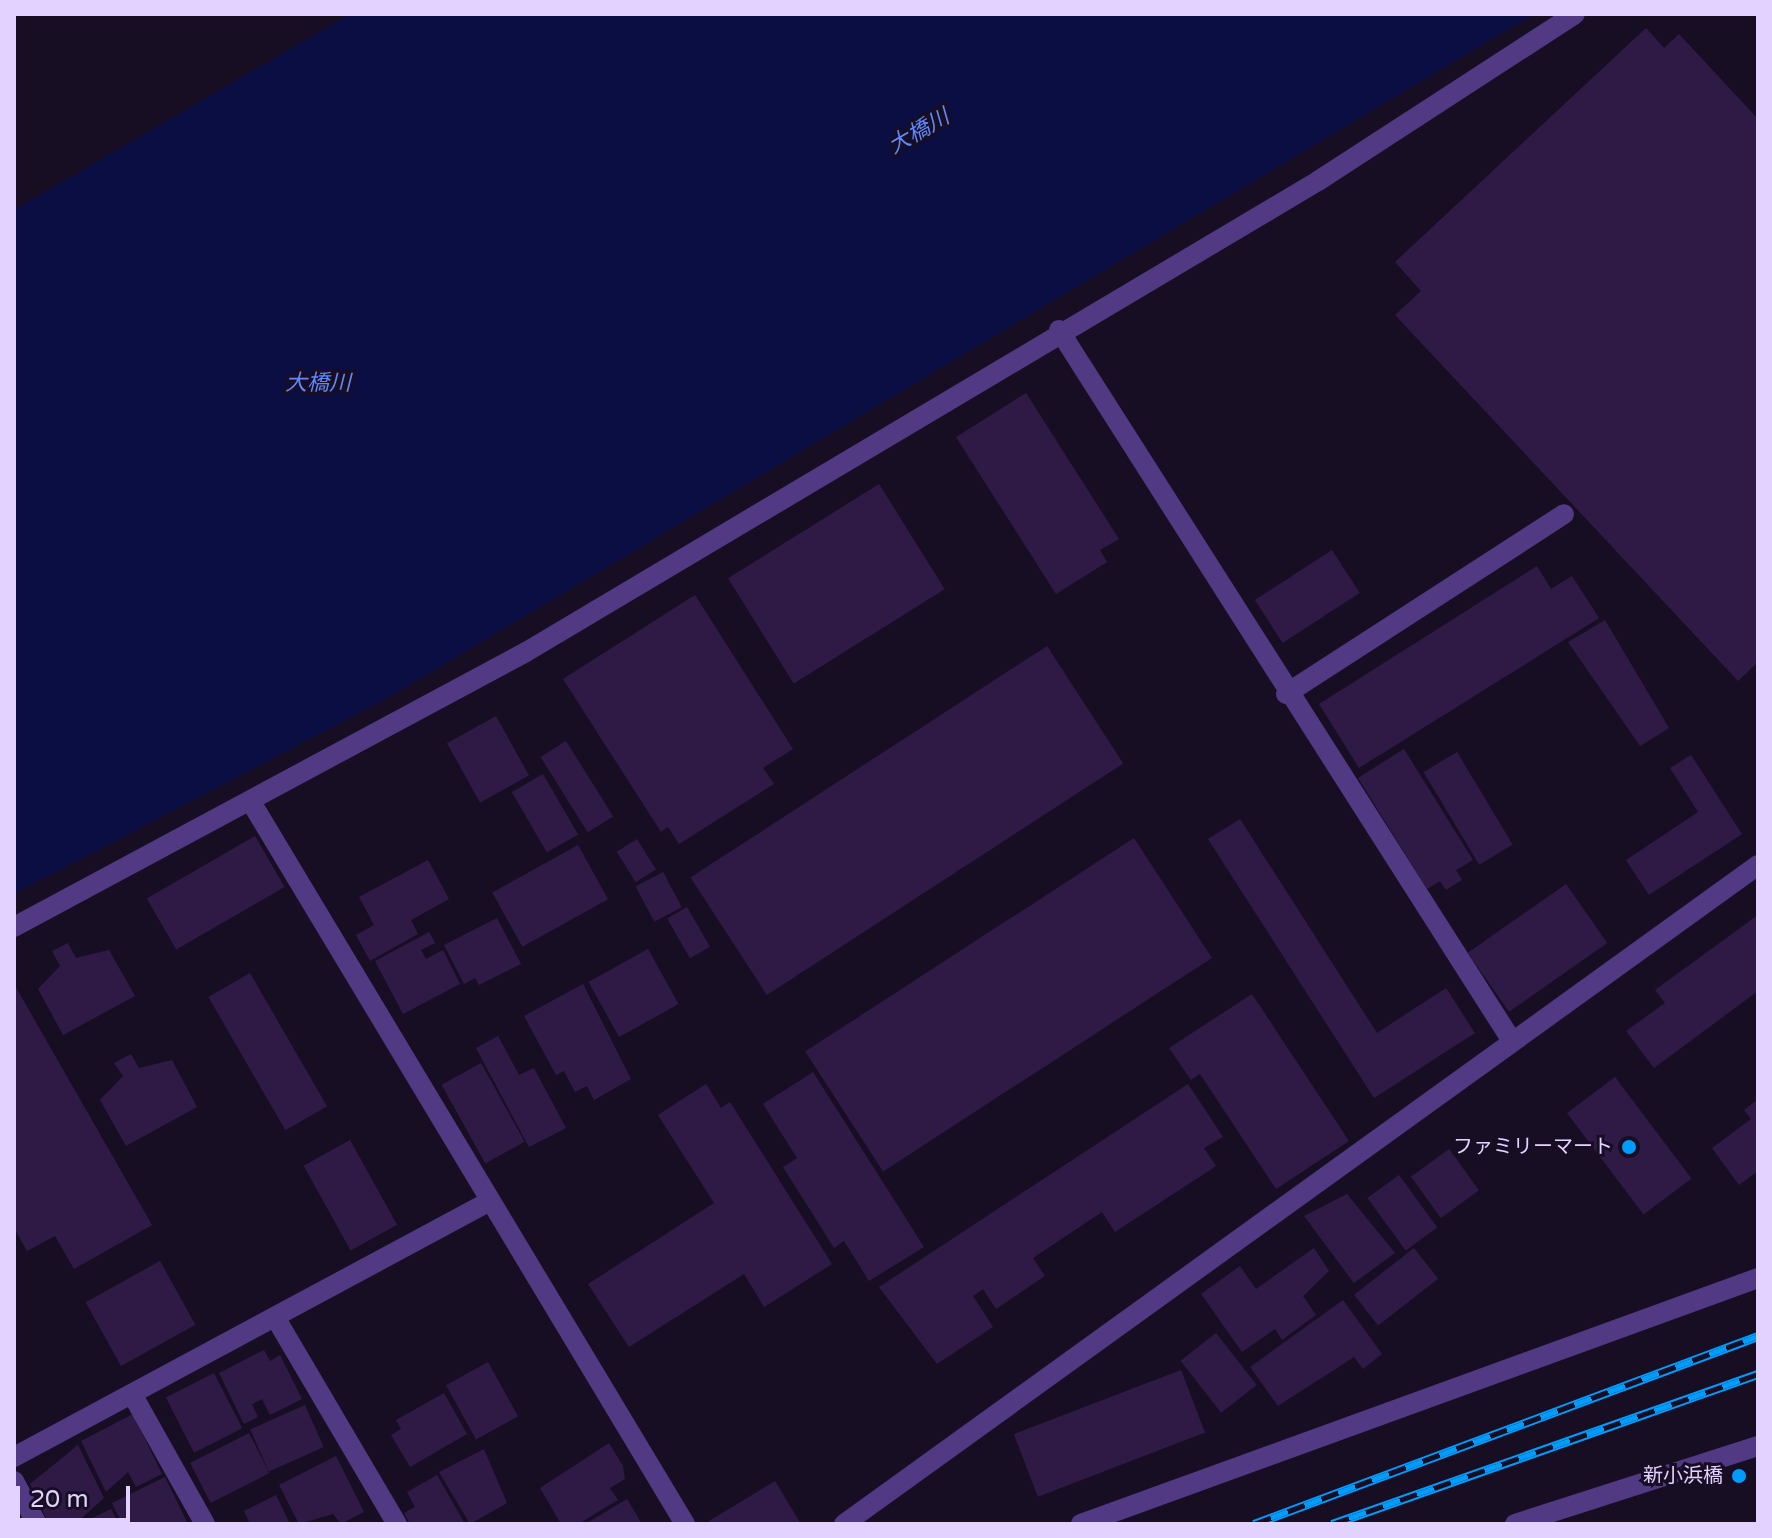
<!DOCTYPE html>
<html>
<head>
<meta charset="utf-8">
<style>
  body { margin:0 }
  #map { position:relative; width:1772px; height:1538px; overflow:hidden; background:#180e24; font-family:"Varela Round","Noto Sans JP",sans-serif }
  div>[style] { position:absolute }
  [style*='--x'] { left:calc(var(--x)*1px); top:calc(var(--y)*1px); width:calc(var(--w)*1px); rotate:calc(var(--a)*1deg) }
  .water>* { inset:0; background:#0a0e42 }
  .building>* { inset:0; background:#2f1a45; transform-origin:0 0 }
  .minor>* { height:20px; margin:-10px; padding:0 10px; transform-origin:10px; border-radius:10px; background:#513983 }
  .rail>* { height:9px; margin-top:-4.5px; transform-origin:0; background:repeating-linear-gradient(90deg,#180e24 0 18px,#009cfc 0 36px); box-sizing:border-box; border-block:2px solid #009cfc }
  .dots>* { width:22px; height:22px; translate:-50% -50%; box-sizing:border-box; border:4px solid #180e24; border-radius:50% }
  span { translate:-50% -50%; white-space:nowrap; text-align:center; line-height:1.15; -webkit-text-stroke:6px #180e24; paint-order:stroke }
  .poi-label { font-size:20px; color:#e3d1ff }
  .right { translate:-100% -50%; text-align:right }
  .water-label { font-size:22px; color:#5f88ff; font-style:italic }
  .frame { position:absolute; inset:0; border:16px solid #e3d1ff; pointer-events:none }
  .scale { position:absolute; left:16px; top:1486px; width:114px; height:36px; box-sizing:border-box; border:4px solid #e3d1ff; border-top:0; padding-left:10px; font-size:24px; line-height:28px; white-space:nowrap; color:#e3d1ff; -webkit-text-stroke:6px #180e24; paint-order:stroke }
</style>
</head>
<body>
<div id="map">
  <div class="water">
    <div style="clip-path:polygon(350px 14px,1534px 14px,386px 699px,14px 894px,14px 210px)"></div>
  </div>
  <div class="building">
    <div style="clip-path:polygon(1646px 28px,1664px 48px,1679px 34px,1758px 119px,1758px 662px,1738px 681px,1395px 315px,1421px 291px,1395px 262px)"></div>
    <div style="clip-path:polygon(1026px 393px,1119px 539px,1100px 550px,1107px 562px,1056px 594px,956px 437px)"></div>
    <div style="left:879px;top:484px;width:124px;height:178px;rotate:58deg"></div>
    <div style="left:1332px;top:550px;width:51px;height:92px;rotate:57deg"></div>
    <div style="clip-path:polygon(1537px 566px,1551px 589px,1572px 576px,1599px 618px,1359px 768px,1319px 704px)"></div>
    <div style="clip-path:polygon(695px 595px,793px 749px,763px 768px,774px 784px,679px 844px,668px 827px,661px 832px,563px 679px)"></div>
    <div style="clip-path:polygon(1605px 620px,1669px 728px,1640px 746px,1568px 642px)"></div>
    <div style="left:1047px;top:646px;width:140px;height:425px;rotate:57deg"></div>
    <div style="left:496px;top:716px;width:68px;height:56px;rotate:61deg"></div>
    <div style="left:566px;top:741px;width:89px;height:30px;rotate:58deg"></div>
    <div style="clip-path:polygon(1404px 749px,1473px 860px,1456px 870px,1462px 880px,1446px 890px,1440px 881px,1427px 889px,1358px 778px)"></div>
    <div style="left:1457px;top:752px;width:108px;height:39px;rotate:59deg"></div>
    <div style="clip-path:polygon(1691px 755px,1742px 834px,1649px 895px,1626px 860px,1698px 812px,1670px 768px)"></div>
    <div style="left:543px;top:774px;width:70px;height:36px;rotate:60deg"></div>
    <div style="clip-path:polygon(1240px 819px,1377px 1033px,1446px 988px,1475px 1033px,1374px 1098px,1208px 839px)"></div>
    <div style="left:255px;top:836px;width:59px;height:125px;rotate:60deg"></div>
    <div style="left:1134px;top:838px;width:143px;height:392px;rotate:57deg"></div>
    <div style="left:637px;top:839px;width:36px;height:24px;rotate:58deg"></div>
    <div style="left:578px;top:845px;width:62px;height:98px;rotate:61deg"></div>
    <div style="clip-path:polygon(428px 860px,449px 899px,411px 920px,418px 934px,370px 961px,356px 935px,374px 925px,359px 897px)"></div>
    <div style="left:663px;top:872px;width:40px;height:31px;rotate:62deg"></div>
    <div style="left:1566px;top:884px;width:72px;height:120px;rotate:55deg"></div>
    <div style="left:687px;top:907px;width:46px;height:23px;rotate:60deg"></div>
    <div style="clip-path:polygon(1758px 915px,1758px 991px,1654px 1068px,1626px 1031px,1665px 1003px,1655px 990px)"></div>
    <div style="clip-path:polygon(497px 918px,521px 964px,479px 985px,475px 978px,464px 984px,444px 945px)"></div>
    <div style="clip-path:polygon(429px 932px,435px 943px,421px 950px,426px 959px,443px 950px,460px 984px,403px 1014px,375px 961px)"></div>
    <div style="clip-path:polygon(68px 943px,76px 958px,109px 950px,135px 996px,63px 1035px,38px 989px,60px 966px,52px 951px)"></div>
    <div style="left:648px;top:949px;width:63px;height:68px;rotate:61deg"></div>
    <div style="left:250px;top:973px;width:154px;height:48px;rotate:60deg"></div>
    <div style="clip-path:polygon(14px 984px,152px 1225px,74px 1269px,55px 1236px,27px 1251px,14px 1228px)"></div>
    <div style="clip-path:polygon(583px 984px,631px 1079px,594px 1100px,587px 1086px,575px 1092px,564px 1071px,556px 1075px,524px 1016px)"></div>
    <div style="clip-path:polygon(1252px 994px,1349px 1141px,1276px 1189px,1200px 1074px,1191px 1080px,1169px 1048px)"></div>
    <div style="clip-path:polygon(498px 1036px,519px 1075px,534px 1068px,566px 1128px,529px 1147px,476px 1048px)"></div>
    <div style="clip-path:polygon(131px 1054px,139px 1068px,172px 1060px,197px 1107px,126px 1146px,100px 1100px,123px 1076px,114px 1063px)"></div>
    <div style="left:481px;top:1063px;width:90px;height:45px;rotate:61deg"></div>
    <div style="clip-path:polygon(813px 1072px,924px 1247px,869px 1281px,844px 1241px,834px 1248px,783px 1167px,797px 1158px,763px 1104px)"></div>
    <div style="left:1615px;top:1077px;width:127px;height:60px;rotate:53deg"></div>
    <div style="clip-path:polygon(706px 1084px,721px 1108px,730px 1102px,832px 1264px,764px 1307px,744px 1274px,629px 1347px,588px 1284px,714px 1203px,658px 1115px)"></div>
    <div style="clip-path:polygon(1188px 1084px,1223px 1137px,1204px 1148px,1216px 1166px,1115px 1232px,1102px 1212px,1033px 1258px,1045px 1276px,996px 1309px,983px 1289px,973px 1296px,993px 1327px,937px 1364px,879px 1287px)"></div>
    <div style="clip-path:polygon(1758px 1099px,1758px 1171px,1739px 1185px,1712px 1148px,1751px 1119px,1744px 1110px)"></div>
    <div style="left:350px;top:1140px;width:97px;height:53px;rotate:61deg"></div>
    <div style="left:1449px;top:1149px;width:51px;height:47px;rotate:54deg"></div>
    <div style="left:1399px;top:1175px;width:65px;height:39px;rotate:54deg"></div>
    <div style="clip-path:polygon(1347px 1194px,1395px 1253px,1354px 1283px,1304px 1216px)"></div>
    <div style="clip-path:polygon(1314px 1248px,1329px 1271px,1303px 1296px,1316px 1315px,1282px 1340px,1275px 1329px,1242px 1352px,1201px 1294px,1240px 1266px,1256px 1289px)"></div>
    <div style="left:1414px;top:1248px;width:39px;height:76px;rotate:52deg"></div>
    <div style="left:160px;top:1261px;width:73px;height:85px;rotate:61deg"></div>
    <div style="clip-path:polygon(1343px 1300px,1382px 1354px,1363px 1369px,1354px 1357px,1278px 1406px,1250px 1367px)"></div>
    <div style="left:1216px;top:1333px;width:66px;height:45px;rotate:52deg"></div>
    <div style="clip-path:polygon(264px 1350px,270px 1361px,280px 1355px,302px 1399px,270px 1415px,262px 1399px,252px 1404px,258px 1417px,244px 1424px,219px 1373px)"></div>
    <div style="left:488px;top:1362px;width:62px;height:48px;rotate:61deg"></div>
    <div style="left:1181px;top:1370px;width:67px;height:179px;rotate:69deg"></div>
    <div style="left:214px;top:1373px;width:62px;height:54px;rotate:63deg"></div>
    <div style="clip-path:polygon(444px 1393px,467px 1434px,410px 1467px,391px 1435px,401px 1429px,396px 1420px)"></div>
    <div style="left:305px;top:1405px;width:46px;height:60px;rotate:66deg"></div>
    <div style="clip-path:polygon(133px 1414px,162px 1474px,136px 1487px,128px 1472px,106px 1492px,81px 1441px)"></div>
    <div style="left:249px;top:1433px;width:45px;height:66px;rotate:63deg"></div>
    <div style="clip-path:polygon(609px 1443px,623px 1466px,625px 1479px,610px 1488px,618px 1500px,578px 1524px,561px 1524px,540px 1488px)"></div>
    <div style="clip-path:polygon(78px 1445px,104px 1498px,75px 1524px,49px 1524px,30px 1484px)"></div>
    <div style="clip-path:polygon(484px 1449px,507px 1503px,470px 1524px,439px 1472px)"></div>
    <div style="clip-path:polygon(336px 1456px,364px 1512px,341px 1524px,333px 1514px,299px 1524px,279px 1485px)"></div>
    <div style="clip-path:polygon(437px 1475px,465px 1524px,410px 1524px,404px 1513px,415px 1507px,407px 1492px)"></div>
    <div style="clip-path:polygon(165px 1477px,188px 1524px,122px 1524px,112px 1503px)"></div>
    <div style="clip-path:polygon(775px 1481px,801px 1524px,711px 1524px,709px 1521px)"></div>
    <div style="clip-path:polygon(276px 1495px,290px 1524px,250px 1524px,244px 1511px)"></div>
    <div style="clip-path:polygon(627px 1499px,642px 1524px,585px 1524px)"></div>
    <div style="clip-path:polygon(111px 1509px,119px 1524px,80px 1524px)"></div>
  </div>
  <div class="minor">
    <div style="--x:1059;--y:330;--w:843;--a:57.5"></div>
    <div style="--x:1286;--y:694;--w:331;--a:-32.9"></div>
    <div style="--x:251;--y:802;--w:842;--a:58.99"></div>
    <div style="--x:14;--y:927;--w:581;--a:-28.24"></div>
    <div style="--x:526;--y:652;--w:921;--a:-30.74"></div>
    <div style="--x:1318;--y:181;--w:306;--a:-33"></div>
    <div style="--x:275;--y:1317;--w:240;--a:59.5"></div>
    <div style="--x:132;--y:1394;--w:149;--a:60.7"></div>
    <div style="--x:14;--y:1457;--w:540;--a:-28.27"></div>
    <div style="--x:14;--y:1481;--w:49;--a:61.9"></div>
    <div style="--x:844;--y:1524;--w:1127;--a:-35.79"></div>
    <div style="--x:1081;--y:1524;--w:720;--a:-19.97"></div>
    <div style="--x:1515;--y:1524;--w:255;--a:-17.8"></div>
  </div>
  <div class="rail">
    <div style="--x:1254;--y:1524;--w:538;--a:-20.46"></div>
    <div style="--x:1332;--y:1524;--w:452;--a:-19.4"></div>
  </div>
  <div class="dots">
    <div style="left:1629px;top:1147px;background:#009cfc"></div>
    <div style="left:1739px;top:1476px;background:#009cfc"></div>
  </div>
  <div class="poi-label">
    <span class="right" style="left:1613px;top:1147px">ファミリーマート</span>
    <span class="right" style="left:1723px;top:1476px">新小浜橋</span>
  </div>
  <div class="water-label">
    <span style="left:919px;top:132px;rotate:-30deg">大橋川</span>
    <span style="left:318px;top:384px">大橋川</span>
  </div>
  <div class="frame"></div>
  <div class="scale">20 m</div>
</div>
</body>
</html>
